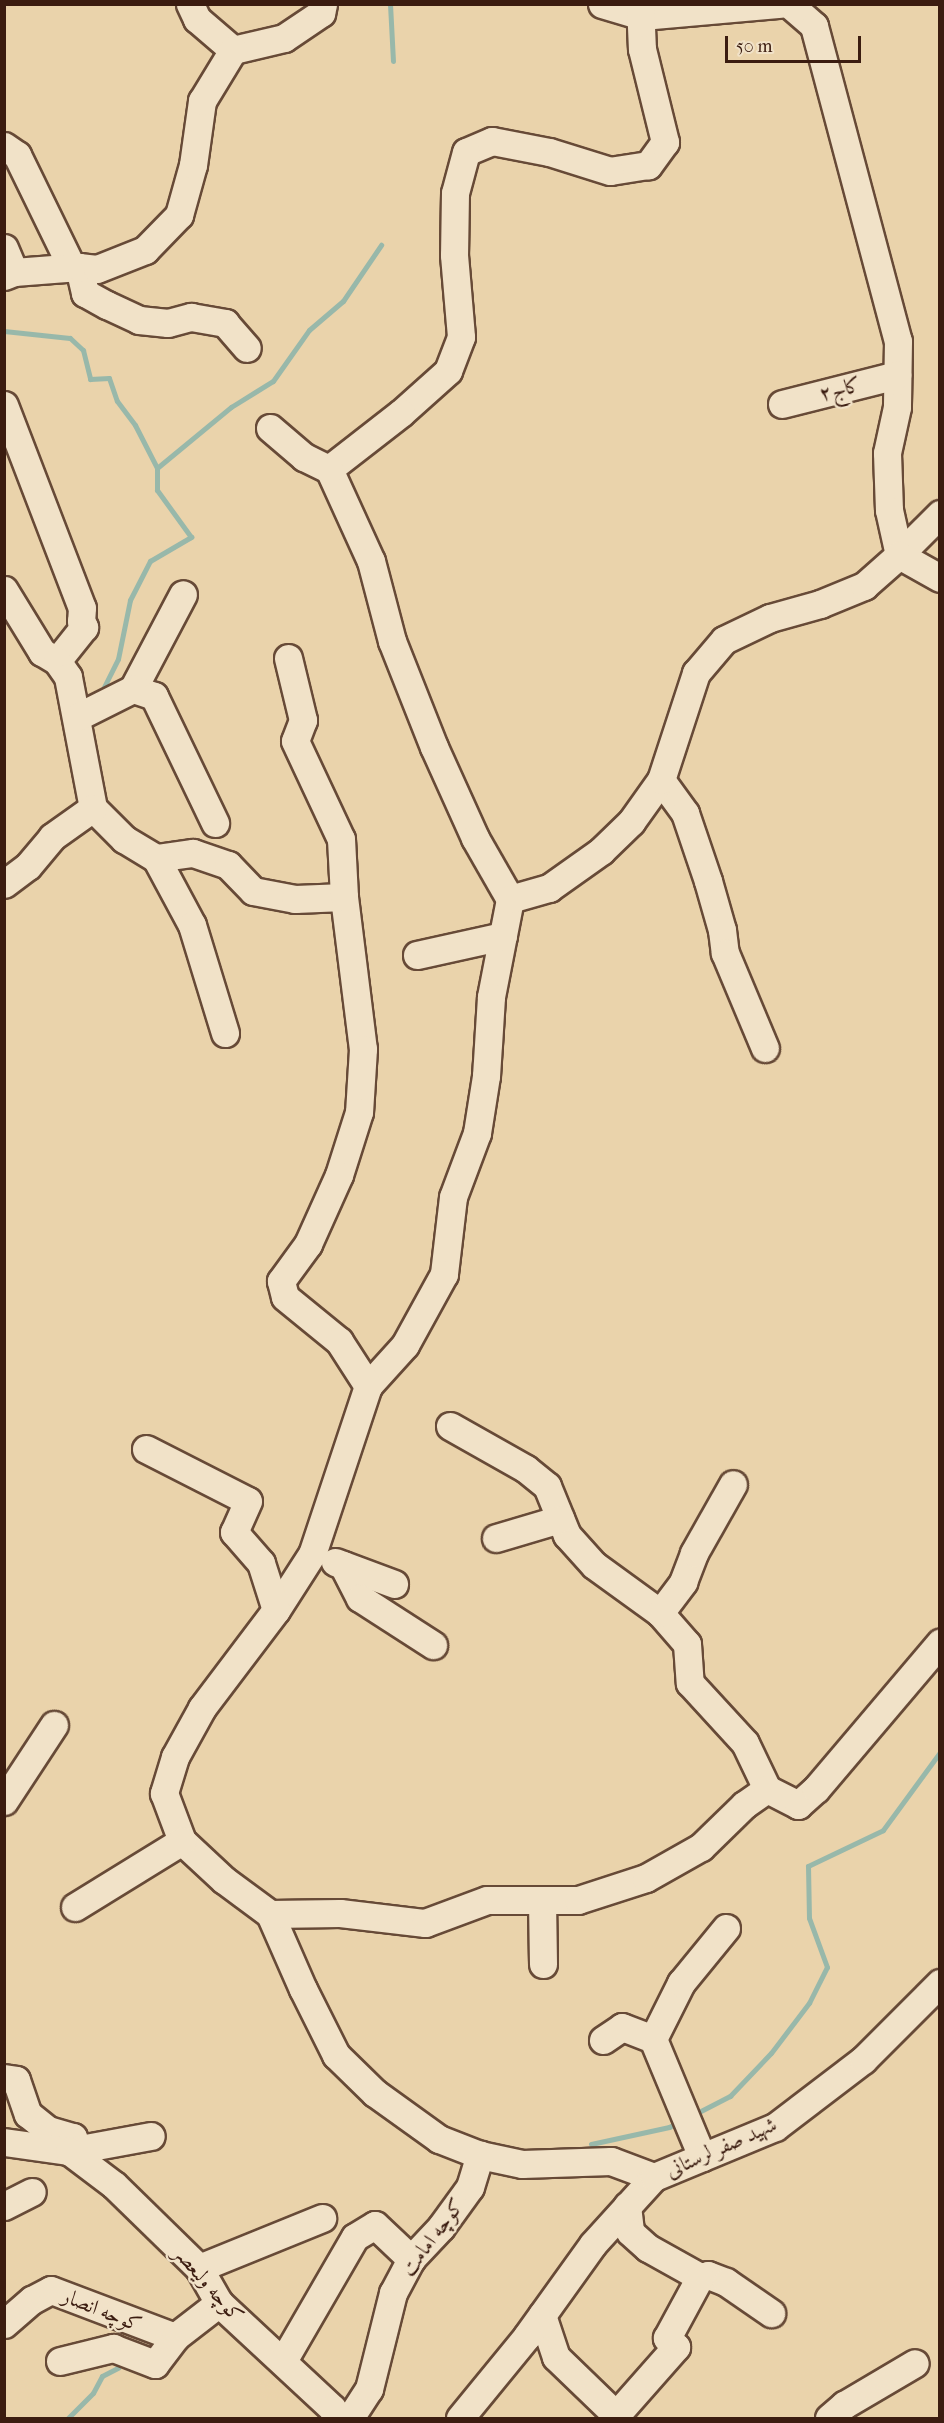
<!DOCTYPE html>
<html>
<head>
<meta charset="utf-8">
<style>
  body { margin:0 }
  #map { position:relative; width:944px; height:2423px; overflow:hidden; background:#ead3ab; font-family:"IM FELL French Canon",Amiri,serif }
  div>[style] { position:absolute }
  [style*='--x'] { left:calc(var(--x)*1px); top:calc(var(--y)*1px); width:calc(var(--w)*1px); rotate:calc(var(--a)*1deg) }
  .stream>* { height:5px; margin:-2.5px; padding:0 2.5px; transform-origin:2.5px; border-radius:2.5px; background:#98b8aa }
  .roads { filter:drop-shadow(2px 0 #674a37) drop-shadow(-2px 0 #674a37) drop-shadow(0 2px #674a37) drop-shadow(0 -2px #674a37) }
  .minor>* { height:27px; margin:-13.5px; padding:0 13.5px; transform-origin:13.5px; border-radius:13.5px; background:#f1e2c8 }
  span { translate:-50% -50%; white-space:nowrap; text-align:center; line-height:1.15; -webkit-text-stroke:4.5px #f1e2c8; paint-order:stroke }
  .street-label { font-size:21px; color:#3b1c10 }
  .frame { position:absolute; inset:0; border:6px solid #3b1c10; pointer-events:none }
  .scale { position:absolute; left:725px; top:36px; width:136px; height:27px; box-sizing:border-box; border:3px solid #3b1c10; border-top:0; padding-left:8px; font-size:18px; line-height:21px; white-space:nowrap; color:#3b1c10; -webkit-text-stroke:4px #f1e2c8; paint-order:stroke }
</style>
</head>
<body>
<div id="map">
  <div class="stream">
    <div style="--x:390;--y:4;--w:57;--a:87"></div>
    <div style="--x:4;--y:331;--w:66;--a:6.1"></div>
    <div style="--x:70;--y:338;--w:18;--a:43"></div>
    <div style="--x:83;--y:350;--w:30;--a:76"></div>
    <div style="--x:90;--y:379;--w:19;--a:-3"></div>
    <div style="--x:109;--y:378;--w:24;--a:71"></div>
    <div style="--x:117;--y:401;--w:30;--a:53"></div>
    <div style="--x:135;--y:425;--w:48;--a:62.9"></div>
    <div style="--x:100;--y:695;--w:40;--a:-63.4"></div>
    <div style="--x:118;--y:659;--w:60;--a:-78.5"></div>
    <div style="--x:130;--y:600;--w:44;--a:-62.9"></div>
    <div style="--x:150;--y:561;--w:48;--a:-30.3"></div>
    <div style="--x:191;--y:537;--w:58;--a:-125.9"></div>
    <div style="--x:157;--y:490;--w:22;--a:-90"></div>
    <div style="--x:157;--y:468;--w:96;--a:-39.5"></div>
    <div style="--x:231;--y:407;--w:49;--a:-31.8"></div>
    <div style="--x:273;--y:381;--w:62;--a:-54.8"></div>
    <div style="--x:309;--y:330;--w:45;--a:-40.5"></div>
    <div style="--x:343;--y:301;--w:68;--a:-55.8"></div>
    <div style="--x:693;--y:2115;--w:42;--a:-27.2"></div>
    <div style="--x:730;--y:2096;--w:59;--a:-46.4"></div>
    <div style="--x:771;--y:2053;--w:63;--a:-52.8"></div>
    <div style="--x:809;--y:2003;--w:40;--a:-63.4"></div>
    <div style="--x:827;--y:1967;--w:52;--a:-110.2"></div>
    <div style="--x:809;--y:1918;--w:52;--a:-91.1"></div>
    <div style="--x:808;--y:1866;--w:83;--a:-25.6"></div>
    <div style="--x:883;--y:1830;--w:97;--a:-53.8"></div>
    <div style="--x:591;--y:2144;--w:80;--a:-12.3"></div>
    <div style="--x:669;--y:2127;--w:11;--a:-27"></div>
    <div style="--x:68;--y:2418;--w:35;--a:-45"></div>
    <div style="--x:93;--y:2393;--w:19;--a:-62"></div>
    <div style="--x:102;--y:2376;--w:18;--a:-27"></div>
  </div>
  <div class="roads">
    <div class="minor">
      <div style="--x:190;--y:4;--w:17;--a:65"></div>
      <div style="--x:197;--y:19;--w:48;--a:40.7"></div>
      <div style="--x:233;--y:50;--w:52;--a:-13.2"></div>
      <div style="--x:284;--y:38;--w:45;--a:-34"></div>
      <div style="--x:321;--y:13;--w:9;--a:-77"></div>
      <div style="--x:602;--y:4;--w:42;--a:16.7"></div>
      <div style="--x:642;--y:16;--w:139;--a:-5"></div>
      <div style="--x:640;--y:4;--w:45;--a:87.5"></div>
      <div style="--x:642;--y:49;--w:96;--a:76.1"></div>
      <div style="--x:665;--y:142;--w:29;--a:126"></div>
      <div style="--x:648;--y:165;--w:38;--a:171"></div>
      <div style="--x:610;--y:171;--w:64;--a:-162.7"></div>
      <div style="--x:549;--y:152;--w:58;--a:-169.1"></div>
      <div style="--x:492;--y:141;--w:28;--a:157"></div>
      <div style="--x:466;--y:152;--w:42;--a:105"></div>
      <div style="--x:455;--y:193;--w:62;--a:90.9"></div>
      <div style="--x:454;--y:255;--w:82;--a:85.1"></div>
      <div style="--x:461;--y:337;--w:36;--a:111"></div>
      <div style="--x:448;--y:371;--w:63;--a:138.2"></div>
      <div style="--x:401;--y:413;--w:91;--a:142.1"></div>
      <div style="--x:329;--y:469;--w:101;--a:65.5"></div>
      <div style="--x:371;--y:561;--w:83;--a:75.3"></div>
      <div style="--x:392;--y:641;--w:114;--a:68.4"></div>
      <div style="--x:434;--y:747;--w:100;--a:65.7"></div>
      <div style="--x:475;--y:838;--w:70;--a:60.2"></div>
      <div style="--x:510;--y:899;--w:100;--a:101"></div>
      <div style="--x:491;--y:997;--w:79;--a:93.6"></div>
      <div style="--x:486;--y:1076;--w:58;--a:99"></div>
      <div style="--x:477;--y:1133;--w:68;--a:110.6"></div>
      <div style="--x:453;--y:1197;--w:78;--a:96.7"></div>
      <div style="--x:444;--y:1274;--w:81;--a:118.8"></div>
      <div style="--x:405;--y:1345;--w:55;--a:132.1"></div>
      <div style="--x:368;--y:1386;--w:177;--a:108.4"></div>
      <div style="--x:312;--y:1554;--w:67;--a:122.7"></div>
      <div style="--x:276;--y:1610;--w:123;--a:127.1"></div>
      <div style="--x:202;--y:1708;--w:56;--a:118.9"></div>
      <div style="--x:175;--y:1757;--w:38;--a:107"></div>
      <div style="--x:164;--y:1793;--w:51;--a:69.4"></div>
      <div style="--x:182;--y:1841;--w:57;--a:42.9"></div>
      <div style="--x:224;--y:1880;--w:57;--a:36.5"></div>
      <div style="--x:270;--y:1914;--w:82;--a:66.3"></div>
      <div style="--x:303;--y:1989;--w:74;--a:63.4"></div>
      <div style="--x:336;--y:2055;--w:54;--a:44.3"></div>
      <div style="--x:375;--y:2093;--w:79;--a:35.7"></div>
      <div style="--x:439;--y:2139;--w:44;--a:21.3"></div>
      <div style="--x:480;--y:2155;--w:43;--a:12.1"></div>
      <div style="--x:522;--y:2164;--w:89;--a:-1.9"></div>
      <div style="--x:611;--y:2161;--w:46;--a:20.4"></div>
      <div style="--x:789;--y:4;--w:33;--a:41"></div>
      <div style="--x:814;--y:26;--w:326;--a:75.1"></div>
      <div style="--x:898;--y:341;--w:66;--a:90.9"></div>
      <div style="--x:897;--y:407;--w:47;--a:102.3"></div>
      <div style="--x:887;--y:453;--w:57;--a:88"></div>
      <div style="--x:889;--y:510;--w:46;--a:77.5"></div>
      <div style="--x:4;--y:146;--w:16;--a:35"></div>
      <div style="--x:17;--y:155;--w:126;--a:64"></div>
      <div style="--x:4;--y:248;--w:26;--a:67"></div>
      <div style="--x:79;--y:267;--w:27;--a:77"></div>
      <div style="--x:85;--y:293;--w:25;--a:29"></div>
      <div style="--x:107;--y:305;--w:35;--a:25"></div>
      <div style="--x:139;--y:320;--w:29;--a:6"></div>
      <div style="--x:168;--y:323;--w:24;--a:-15"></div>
      <div style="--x:191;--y:317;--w:35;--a:10"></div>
      <div style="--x:225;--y:323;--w:33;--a:49"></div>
      <div style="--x:4;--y:276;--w:11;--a:-22"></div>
      <div style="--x:14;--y:272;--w:65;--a:-4.4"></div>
      <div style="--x:79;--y:267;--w:18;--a:6"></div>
      <div style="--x:97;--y:269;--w:52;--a:-21.6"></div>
      <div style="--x:145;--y:250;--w:49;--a:-45.8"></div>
      <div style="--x:179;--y:215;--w:52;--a:-74.4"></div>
      <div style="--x:193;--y:165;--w:65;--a:-82"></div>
      <div style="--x:202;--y:101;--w:60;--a:-58.7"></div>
      <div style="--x:782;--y:404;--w:119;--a:-14.2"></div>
      <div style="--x:4;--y:405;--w:217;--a:69"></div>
      <div style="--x:82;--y:608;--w:13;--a:94"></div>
      <div style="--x:81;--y:621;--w:7;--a:63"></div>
      <div style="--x:84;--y:627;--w:43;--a:128.5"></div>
      <div style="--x:270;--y:428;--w:45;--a:40.5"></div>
      <div style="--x:304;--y:457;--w:28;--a:26"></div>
      <div style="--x:899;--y:555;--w:58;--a:-45"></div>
      <div style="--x:4;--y:590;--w:73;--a:58.5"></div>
      <div style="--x:42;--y:652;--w:17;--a:31"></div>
      <div style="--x:57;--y:661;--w:19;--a:55"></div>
      <div style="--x:68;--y:677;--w:133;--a:79.2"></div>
      <div style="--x:93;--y:808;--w:44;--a:45"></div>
      <div style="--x:124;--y:839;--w:37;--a:31"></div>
      <div style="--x:156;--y:858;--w:37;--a:-8"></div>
      <div style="--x:193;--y:853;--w:37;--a:19"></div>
      <div style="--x:228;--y:865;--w:36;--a:46"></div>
      <div style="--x:253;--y:891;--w:43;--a:10.8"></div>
      <div style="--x:295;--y:899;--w:49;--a:-2.3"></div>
      <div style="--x:344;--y:897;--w:153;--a:82.9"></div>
      <div style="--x:363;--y:1049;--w:63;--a:93.6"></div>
      <div style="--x:359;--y:1112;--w:66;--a:107.6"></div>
      <div style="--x:339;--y:1175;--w:76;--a:114.2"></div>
      <div style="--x:308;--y:1244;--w:46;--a:126.1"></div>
      <div style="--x:281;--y:1281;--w:16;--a:76"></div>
      <div style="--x:285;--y:1297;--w:70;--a:39.2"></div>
      <div style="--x:339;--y:1341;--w:54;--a:57.2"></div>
      <div style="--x:288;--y:658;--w:64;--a:76.4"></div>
      <div style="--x:303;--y:720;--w:22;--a:111"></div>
      <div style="--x:295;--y:741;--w:108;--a:64.9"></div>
      <div style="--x:341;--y:839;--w:58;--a:87"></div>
      <div style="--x:133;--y:689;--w:107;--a:-62.2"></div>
      <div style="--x:77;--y:717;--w:63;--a:-26.6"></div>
      <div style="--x:133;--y:689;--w:22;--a:18"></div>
      <div style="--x:154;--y:696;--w:141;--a:64.3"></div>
      <div style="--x:661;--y:780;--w:41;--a:54"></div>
      <div style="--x:685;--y:813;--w:72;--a:71.3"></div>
      <div style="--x:708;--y:881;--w:51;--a:74.1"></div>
      <div style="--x:722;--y:930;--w:23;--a:83"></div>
      <div style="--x:725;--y:953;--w:103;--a:67.2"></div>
      <div style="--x:156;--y:858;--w:76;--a:61.8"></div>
      <div style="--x:192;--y:925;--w:113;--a:73"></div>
      <div style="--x:4;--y:884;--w:30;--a:-37"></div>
      <div style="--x:28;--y:866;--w:38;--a:-50"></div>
      <div style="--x:52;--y:837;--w:50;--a:-35.3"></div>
      <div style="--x:510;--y:899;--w:41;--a:-15.8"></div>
      <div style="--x:549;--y:888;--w:64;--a:-35.4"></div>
      <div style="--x:601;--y:851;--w:42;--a:-44"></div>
      <div style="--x:631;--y:822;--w:52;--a:-54.5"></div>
      <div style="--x:661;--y:780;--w:113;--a:-71.9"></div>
      <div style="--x:696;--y:673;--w:43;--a:-49.7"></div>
      <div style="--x:724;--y:640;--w:51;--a:-25.6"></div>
      <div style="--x:770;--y:618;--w:52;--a:-15.6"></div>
      <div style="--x:820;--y:604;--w:48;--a:-22.2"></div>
      <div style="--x:864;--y:586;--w:47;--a:-41.5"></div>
      <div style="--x:899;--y:555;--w:47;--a:29.3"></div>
      <div style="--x:417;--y:955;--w:88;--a:-12.5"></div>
      <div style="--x:450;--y:1426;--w:87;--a:29.5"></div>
      <div style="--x:526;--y:1469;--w:27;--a:39"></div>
      <div style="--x:547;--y:1486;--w:53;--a:67.8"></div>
      <div style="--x:567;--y:1535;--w:40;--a:48"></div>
      <div style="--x:594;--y:1565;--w:82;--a:36"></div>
      <div style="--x:660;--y:1613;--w:41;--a:48.9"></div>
      <div style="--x:687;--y:1644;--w:39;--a:86"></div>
      <div style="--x:690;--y:1683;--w:81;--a:47.5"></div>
      <div style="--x:745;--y:1743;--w:51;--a:64.4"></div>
      <div style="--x:146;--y:1449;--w:114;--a:27"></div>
      <div style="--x:248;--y:1501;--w:34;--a:114"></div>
      <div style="--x:234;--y:1532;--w:41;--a:48.9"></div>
      <div style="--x:261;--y:1563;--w:49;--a:72.3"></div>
      <div style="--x:496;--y:1538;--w:67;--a:-16.5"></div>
      <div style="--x:335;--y:1562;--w:63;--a:20.4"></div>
      <div style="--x:343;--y:1565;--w:37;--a:63"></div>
      <div style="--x:360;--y:1598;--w:87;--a:32.8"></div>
      <div style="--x:660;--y:1613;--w:39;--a:-53"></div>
      <div style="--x:683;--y:1582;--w:31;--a:-69"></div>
      <div style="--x:694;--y:1553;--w:79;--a:-60.5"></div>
      <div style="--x:4;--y:1801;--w:91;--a:-56.7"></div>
      <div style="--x:542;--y:1900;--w:64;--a:89.1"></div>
      <div style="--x:75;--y:1907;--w:126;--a:-31.7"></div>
      <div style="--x:270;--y:1914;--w:70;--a:-0.8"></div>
      <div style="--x:340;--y:1913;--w:86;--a:6.7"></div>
      <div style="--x:425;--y:1923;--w:66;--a:-20.4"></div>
      <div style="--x:487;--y:1900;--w:91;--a:0"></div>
      <div style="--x:578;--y:1900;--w:71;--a:-17.9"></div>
      <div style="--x:646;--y:1878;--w:63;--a:-29.4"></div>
      <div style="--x:701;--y:1847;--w:60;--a:-44.3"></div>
      <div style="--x:744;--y:1805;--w:28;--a:-35"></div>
      <div style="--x:767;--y:1789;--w:35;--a:27"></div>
      <div style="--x:798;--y:1805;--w:24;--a:-42"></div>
      <div style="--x:816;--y:1789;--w:192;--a:-49.7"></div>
      <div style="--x:653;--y:2039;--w:63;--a:-63.4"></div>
      <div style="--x:681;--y:1983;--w:71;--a:-50.7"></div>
      <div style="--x:603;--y:2040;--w:23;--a:-34"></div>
      <div style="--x:622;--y:2027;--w:33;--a:21"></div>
      <div style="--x:653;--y:2039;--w:128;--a:67.4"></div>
      <div style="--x:4;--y:2078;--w:12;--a:9"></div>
      <div style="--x:16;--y:2080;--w:36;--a:71"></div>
      <div style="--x:28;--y:2114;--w:26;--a:39"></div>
      <div style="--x:48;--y:2130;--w:26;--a:16"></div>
      <div style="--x:73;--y:2137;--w:15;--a:106"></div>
      <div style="--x:69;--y:2151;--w:83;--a:-10.4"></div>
      <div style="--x:4;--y:2142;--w:66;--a:7.9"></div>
      <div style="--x:69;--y:2151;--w:56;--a:37.1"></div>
      <div style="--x:114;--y:2185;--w:119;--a:44.3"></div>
      <div style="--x:199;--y:2268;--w:40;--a:60.3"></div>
      <div style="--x:219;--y:2303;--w:154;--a:42.9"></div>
      <div style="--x:332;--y:2408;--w:12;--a:59"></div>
      <div style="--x:4;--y:2206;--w:31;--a:-27"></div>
      <div style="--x:627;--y:2206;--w:26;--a:83"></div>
      <div style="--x:630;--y:2232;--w:24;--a:42"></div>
      <div style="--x:648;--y:2248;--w:60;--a:29.1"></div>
      <div style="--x:700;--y:2277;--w:8;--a:-14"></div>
      <div style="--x:708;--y:2275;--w:19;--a:21"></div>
      <div style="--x:726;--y:2282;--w:55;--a:34.6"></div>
      <div style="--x:199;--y:2268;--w:133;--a:-22.1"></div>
      <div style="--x:542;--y:2315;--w:44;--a:71.6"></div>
      <div style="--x:556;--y:2357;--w:83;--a:44"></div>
      <div style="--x:616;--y:2415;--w:91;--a:-48.6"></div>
      <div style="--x:676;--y:2347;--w:13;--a:-135"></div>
      <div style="--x:667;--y:2338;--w:69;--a:-61.6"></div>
      <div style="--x:4;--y:2324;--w:37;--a:-41"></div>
      <div style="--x:32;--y:2300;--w:21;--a:-28"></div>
      <div style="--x:51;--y:2290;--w:133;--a:20.8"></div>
      <div style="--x:60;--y:2361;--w:55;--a:-13.8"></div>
      <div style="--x:113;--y:2348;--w:45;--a:20.9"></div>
      <div style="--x:155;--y:2364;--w:34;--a:-53"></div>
      <div style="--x:175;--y:2337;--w:56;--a:-37.7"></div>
      <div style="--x:283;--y:2361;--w:143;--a:-59.9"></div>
      <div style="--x:355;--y:2237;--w:23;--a:-31"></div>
      <div style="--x:375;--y:2225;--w:50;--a:43.4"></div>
      <div style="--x:350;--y:2418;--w:35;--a:-57"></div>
      <div style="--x:369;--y:2389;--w:99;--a:-76"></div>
      <div style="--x:393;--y:2293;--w:38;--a:-62"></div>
      <div style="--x:411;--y:2259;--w:44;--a:-46.8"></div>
      <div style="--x:441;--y:2227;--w:49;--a:-54.1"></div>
      <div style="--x:470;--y:2187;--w:34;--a:-73"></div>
      <div style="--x:460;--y:2418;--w:106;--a:-50.7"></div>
      <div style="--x:527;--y:2336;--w:113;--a:-54.3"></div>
      <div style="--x:593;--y:2244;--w:91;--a:-47.7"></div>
      <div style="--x:654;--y:2177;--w:131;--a:-22.5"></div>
      <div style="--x:775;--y:2127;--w:111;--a:-37.3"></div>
      <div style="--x:863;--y:2060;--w:109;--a:-45"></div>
      <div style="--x:829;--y:2418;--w:20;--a:-41"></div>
      <div style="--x:844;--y:2405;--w:82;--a:-30.6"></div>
    </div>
  </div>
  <div class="street-label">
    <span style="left:840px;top:389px;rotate:-14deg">کاج۲</span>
    <span style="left:721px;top:2147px;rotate:-24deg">شهید صفر لرستانی</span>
    <span style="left:432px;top:2237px;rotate:-53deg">کوچه امامت</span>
    <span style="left:209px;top:2284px;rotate:49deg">کوچه ولیعصر</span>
    <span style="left:102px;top:2310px;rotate:22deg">کوچه انصار</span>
  </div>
  <div class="frame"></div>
  <div class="scale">50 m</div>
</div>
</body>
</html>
